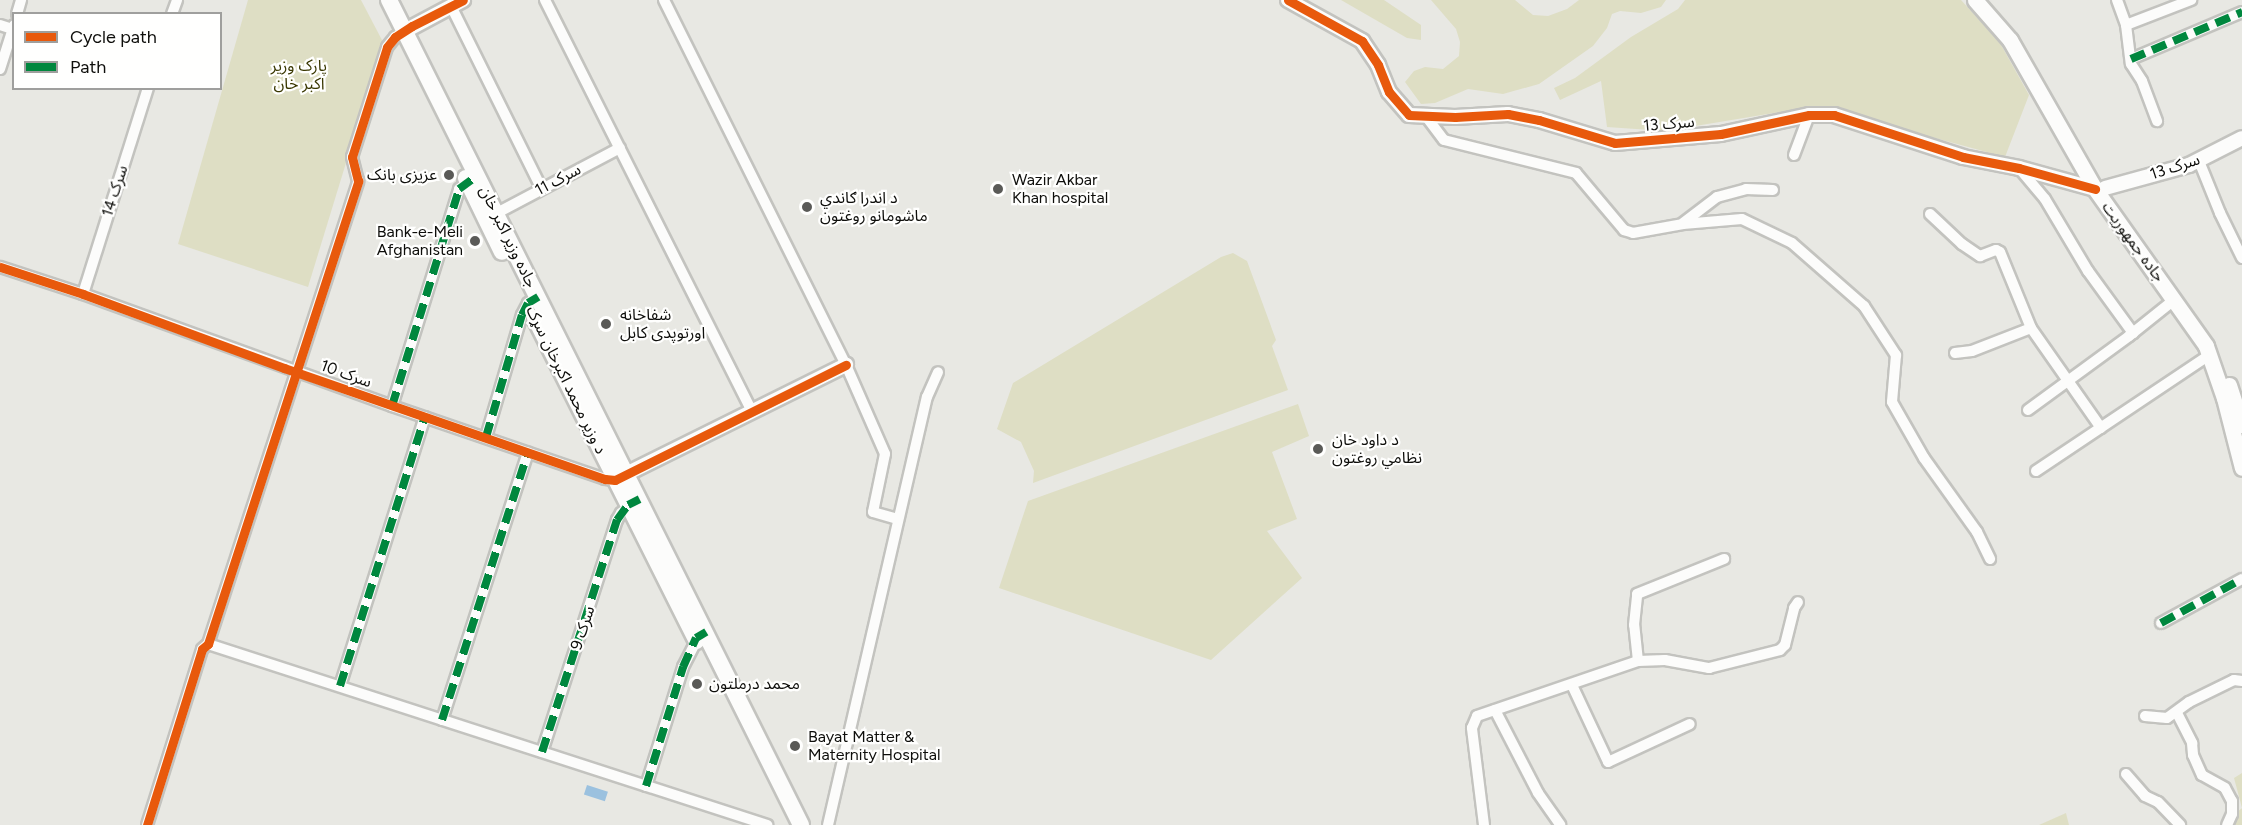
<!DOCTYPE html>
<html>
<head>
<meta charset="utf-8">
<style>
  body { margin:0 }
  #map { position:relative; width:2242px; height:825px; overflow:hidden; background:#e8e8e3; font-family:Figtree,"Noto Sans Arabic",sans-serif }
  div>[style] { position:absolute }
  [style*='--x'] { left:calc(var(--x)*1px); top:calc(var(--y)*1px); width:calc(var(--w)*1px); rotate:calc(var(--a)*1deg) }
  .green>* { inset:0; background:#dedec4 }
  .water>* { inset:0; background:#9bc1df; transform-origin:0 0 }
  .roads { filter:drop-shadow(2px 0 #c3c3bf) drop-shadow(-2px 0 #c3c3bf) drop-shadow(0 2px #c3c3bf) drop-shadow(0 -2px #c3c3bf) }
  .minor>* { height:10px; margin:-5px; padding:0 5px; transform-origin:5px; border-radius:5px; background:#fcfcfb }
  .tertiary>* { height:14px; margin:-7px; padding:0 7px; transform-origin:7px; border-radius:7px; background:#fcfcfb }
  .secondary>* { height:15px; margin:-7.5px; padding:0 7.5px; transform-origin:7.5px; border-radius:7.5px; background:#fcfcfb }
  .primary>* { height:16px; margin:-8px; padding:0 8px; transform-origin:8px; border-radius:8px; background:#fcfcfb }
  .quiet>* { height:8px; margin-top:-4px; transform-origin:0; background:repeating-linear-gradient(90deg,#00873e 0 15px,transparent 0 23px) }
  .cycleway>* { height:9px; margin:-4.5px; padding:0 4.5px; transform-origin:4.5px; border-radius:4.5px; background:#e8590c }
  .dots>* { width:16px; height:16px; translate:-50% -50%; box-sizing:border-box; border:3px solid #fffffe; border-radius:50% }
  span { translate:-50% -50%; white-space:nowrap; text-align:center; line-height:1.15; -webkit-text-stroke:4.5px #fffffe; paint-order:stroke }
  .park-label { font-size:16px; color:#393701 }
  .street-label { font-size:16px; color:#0e0e0b }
  .poi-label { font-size:16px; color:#0e0e0b }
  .right { translate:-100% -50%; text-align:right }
  .left { translate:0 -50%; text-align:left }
  .legend { position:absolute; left:12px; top:12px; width:210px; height:78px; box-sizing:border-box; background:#fffffe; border:2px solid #9f9f9d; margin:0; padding:8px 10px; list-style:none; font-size:18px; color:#0e0e0b }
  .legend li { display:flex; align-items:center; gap:12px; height:30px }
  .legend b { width:30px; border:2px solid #9f9f9d }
</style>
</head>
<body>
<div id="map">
  <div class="green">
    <div style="clip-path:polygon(248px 0,361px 0,383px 42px,308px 287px,178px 244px)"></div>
    <div style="clip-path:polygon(1341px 0,1384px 0,1421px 25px,1421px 40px,1407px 38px)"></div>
    <div style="clip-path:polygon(1431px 0,1515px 0,1533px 15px,1548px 16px,1567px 9px,1579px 0,1666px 0,1661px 7px,1641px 13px,1620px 11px,1612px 14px,1607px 28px,1593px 46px,1539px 84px,1503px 94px,1468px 89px,1435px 103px,1421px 104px,1405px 82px,1414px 71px,1425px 67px,1443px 69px,1459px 56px,1460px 42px,1456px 29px)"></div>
    <div style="clip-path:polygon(1685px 0,1961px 0,2000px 43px,2029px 95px,2005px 157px,1817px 106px,1665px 131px,1607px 127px,1601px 81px,1560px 100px,1554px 88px,1575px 78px,1631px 37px,1678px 9px)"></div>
    <div style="clip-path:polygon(1233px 253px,1247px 261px,1276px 340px,1272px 346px,1288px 390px,1033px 483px,1034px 471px,1021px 442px,997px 429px,1013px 383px,1221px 257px)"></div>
    <div style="clip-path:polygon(1298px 404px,1309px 436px,1272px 452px,1297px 519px,1267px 531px,1302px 578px,1211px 660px,999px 588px,1028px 501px)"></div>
    <div style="clip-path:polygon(2242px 773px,2242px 825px,2222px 825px,2242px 808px,2234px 778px)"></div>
    <div style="clip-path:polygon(2066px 813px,2069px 825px,2039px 825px)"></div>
  </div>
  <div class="water">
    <div style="left:587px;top:785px;width:22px;height:10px;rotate:18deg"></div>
  </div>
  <div class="roads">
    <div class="minor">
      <div style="--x:545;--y:0;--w:461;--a:63.3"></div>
      <div style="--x:664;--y:0;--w:408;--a:63.5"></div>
      <div style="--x:846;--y:365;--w:97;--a:66.3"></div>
      <div style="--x:885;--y:454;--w:59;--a:101.7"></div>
      <div style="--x:873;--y:512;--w:26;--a:16"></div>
      <div style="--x:2117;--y:0;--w:27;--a:70"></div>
      <div style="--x:2126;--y:25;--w:39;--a:83"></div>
      <div style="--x:2131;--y:64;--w:20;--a:57"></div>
      <div style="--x:2142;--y:81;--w:43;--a:69.4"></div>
      <div style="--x:451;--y:6;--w:204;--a:63.6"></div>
      <div style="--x:17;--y:14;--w:15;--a:-74"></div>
      <div style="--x:172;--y:14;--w:15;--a:-70"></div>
      <div style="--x:0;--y:25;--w:13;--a:18"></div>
      <div style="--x:2126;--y:25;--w:70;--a:-21"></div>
      <div style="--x:2131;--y:59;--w:121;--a:-22.9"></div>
      <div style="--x:0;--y:69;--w:46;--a:-72.3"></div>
      <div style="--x:1425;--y:115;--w:31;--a:53"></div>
      <div style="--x:1444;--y:140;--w:136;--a:14"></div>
      <div style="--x:1576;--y:173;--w:75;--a:49.9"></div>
      <div style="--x:1624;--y:230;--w:9;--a:18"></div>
      <div style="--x:1633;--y:233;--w:51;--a:-10.2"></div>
      <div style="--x:1683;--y:224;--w:59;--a:-4.8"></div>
      <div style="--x:1742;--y:219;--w:55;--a:25.6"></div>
      <div style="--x:1792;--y:243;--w:96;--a:41.2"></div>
      <div style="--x:1864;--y:306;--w:59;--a:56.9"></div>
      <div style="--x:1896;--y:355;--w:47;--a:94.9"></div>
      <div style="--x:1892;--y:402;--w:64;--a:60.3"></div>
      <div style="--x:1924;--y:458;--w:91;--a:54.4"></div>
      <div style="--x:1977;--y:532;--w:30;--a:64"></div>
      <div style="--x:1794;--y:155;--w:43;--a:-69.4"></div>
      <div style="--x:2199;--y:161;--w:56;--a:68"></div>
      <div style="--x:2220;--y:213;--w:50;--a:63.9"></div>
      <div style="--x:2019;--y:168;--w:40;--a:50"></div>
      <div style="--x:2045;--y:199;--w:84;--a:59.2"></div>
      <div style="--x:2088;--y:271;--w:77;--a:54"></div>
      <div style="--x:497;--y:213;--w:139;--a:-27.9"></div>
      <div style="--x:1930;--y:214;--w:44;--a:43.2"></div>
      <div style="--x:1962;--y:244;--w:22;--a:34"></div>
      <div style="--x:1980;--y:256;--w:17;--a:-21"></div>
      <div style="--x:1996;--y:250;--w:4;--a:27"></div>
      <div style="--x:2000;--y:252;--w:82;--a:67.8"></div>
      <div style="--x:2031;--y:328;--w:122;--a:55"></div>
      <div style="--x:1683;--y:223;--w:43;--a:-37.4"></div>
      <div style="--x:1717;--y:197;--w:30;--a:-15"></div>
      <div style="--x:1746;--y:189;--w:27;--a:2"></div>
      <div style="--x:0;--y:267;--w:87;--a:18"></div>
      <div style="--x:83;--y:294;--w:329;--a:19.9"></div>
      <div style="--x:392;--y:406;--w:225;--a:18.9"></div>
      <div style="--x:605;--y:479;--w:10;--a:6"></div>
      <div style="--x:83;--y:294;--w:216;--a:-72.5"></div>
      <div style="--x:1955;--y:353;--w:17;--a:-7"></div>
      <div style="--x:1972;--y:351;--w:63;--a:-21.3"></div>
      <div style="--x:392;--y:406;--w:227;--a:-72.8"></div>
      <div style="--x:459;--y:189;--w:16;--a:-38"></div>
      <div style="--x:2028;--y:410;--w:125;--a:-36.2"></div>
      <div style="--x:2129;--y:336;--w:58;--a:-38.7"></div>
      <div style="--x:486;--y:437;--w:127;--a:-73.6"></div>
      <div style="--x:522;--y:315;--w:13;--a:-63"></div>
      <div style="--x:528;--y:303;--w:12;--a:-31"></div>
      <div style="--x:2036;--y:471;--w:208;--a:-33.8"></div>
      <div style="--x:2161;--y:623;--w:92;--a:-28.5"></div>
      <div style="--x:208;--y:644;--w:588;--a:17.94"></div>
      <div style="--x:1638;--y:661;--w:36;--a:-96"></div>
      <div style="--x:1634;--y:625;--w:31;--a:-84"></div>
      <div style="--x:1637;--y:594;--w:94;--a:-21.9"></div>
      <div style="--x:1572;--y:685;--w:85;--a:64.9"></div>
      <div style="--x:1608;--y:762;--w:90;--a:-24.9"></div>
      <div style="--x:340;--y:686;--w:282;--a:-72.5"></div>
      <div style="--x:1495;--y:710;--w:93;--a:62.6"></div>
      <div style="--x:1538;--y:793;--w:39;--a:55"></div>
      <div style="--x:2177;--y:713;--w:34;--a:63"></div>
      <div style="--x:2192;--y:743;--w:12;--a:85"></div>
      <div style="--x:2193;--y:755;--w:22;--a:66"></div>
      <div style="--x:2202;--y:775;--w:26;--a:29"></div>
      <div style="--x:2225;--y:788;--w:15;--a:62"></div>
      <div style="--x:2232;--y:801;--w:13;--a:90"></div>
      <div style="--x:2232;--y:814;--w:12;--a:114"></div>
      <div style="--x:2145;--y:716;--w:22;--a:5"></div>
      <div style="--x:2167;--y:718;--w:27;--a:-36"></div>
      <div style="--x:2189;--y:702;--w:50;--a:-26.1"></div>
      <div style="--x:2234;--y:680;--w:8;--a:7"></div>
      <div style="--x:442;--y:720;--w:281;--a:-72.2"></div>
      <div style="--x:542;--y:752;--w:244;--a:-72.1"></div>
      <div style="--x:617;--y:520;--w:8;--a:-60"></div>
      <div style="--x:621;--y:513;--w:17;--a:-40"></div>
      <div style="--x:2126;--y:774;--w:29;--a:49"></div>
      <div style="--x:2145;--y:796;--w:14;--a:25"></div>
      <div style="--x:2158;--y:802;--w:32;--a:46"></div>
      <div style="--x:646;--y:786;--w:125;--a:-72.7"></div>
      <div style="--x:683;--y:667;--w:34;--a:-63"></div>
      <div style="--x:147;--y:825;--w:184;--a:-72.6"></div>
      <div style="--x:202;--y:649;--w:8;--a:-40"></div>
      <div style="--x:208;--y:644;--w:487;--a:-72"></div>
      <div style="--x:358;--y:181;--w:25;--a:-104"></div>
      <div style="--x:352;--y:157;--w:115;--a:-72.3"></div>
      <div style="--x:387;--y:47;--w:13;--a:-51"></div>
      <div style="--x:395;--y:37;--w:12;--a:-31"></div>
      <div style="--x:828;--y:825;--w:439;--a:-77"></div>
      <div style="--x:927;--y:397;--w:27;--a:-66"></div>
      <div style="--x:1484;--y:825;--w:98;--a:-97.1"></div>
      <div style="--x:1472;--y:728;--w:13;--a:-67"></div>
      <div style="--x:1477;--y:716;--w:170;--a:-18.9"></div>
      <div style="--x:1638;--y:661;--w:27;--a:-2"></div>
      <div style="--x:1665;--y:660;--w:45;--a:10.3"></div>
      <div style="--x:1709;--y:668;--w:73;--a:-14.2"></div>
      <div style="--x:1780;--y:650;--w:7;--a:-45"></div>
      <div style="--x:1785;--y:645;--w:38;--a:-76"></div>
      <div style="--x:1794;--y:608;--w:7;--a:-56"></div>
    </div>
    <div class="tertiary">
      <div style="--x:1288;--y:0;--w:85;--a:29"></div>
      <div style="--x:1362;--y:41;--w:29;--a:56"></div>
      <div style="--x:1378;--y:65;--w:29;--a:68"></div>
      <div style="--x:1389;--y:92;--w:30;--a:49"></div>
      <div style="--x:1409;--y:115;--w:46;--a:2.5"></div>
      <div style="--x:1455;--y:117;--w:53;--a:-3.2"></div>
      <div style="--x:1508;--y:114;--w:32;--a:11"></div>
      <div style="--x:1539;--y:120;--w:79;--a:16.8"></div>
      <div style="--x:1615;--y:143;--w:106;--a:-4.9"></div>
      <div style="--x:1721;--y:134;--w:90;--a:-12.2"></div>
      <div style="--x:1809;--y:115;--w:25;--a:0"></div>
      <div style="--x:1834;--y:115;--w:136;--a:18"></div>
      <div style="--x:1963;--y:157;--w:57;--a:11.1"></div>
      <div style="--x:2019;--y:168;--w:79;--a:15.4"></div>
      <div style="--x:405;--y:31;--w:66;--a:-28.1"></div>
      <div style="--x:2105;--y:188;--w:87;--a:-15.3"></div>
      <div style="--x:2189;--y:165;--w:59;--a:-27"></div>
      <div style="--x:616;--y:479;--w:257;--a:-26.4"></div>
    </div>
    <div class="secondary">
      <div style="--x:1975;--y:0;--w:53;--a:48.8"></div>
      <div style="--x:2010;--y:40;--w:172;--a:60.3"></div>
      <div style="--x:2095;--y:189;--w:192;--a:54.7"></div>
      <div style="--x:2206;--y:346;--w:55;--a:70.9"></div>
      <div style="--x:2224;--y:398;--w:72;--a:75.6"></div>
      <div style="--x:2229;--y:385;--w:42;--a:72"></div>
    </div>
    <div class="primary">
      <div style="--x:389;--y:0;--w:922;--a:63.46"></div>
      <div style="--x:466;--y:178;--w:82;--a:64.1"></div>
      <div style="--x:535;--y:318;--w:361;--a:63.4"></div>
    </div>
  </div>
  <div class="quiet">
    <div style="--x:2131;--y:59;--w:121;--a:-22.9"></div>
    <div style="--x:392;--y:406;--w:227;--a:-72.8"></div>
    <div style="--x:459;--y:189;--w:22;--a:-36"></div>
    <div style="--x:486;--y:437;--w:127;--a:-73.6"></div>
    <div style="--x:522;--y:315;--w:13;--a:-63"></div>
    <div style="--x:528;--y:303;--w:12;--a:-31"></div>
    <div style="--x:2161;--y:623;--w:92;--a:-28.5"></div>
    <div style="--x:340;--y:686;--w:282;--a:-72.5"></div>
    <div style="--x:442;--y:720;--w:281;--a:-72.2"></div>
    <div style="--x:542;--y:752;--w:244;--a:-72.1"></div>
    <div style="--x:617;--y:520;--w:19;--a:-54"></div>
    <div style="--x:628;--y:505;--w:13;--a:-27"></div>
    <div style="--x:646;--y:786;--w:125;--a:-72.7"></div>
    <div style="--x:683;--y:667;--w:32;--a:-66"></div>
    <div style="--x:696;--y:638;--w:12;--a:-31"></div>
  </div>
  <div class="cycleway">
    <div style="--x:1288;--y:0;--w:85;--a:29"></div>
    <div style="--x:1362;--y:41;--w:29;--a:56"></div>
    <div style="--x:1378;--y:65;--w:29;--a:68"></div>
    <div style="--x:1389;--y:92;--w:30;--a:49"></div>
    <div style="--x:1409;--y:115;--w:46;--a:2.5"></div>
    <div style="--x:1455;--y:117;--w:53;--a:-3.2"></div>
    <div style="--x:1508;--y:114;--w:32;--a:11"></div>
    <div style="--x:1539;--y:120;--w:79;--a:16.8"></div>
    <div style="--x:1615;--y:143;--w:106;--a:-4.9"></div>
    <div style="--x:1721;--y:134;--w:90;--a:-12.2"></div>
    <div style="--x:1809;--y:115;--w:25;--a:0"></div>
    <div style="--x:1834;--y:115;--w:136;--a:18"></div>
    <div style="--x:1963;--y:157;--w:57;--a:11.1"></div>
    <div style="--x:2019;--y:168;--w:79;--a:15.4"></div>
    <div style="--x:0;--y:267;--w:87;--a:18"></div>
    <div style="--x:83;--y:294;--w:214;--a:20.2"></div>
    <div style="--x:284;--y:368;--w:340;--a:19.1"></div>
    <div style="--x:605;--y:479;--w:10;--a:6"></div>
    <div style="--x:615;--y:480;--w:258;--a:-26.5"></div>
    <div style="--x:147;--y:825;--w:184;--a:-72.6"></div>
    <div style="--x:202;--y:649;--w:8;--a:-40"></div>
    <div style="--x:208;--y:644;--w:487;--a:-72"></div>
    <div style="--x:358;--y:181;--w:25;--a:-104"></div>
    <div style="--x:352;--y:157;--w:115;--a:-72.3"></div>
    <div style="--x:387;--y:47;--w:13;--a:-51"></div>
    <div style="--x:395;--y:37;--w:20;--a:-33"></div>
    <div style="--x:412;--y:26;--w:57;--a:-27"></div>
  </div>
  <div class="dots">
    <div style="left:449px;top:175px;background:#5a5a57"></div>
    <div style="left:998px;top:189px;background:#5a5a57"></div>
    <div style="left:807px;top:207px;background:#5a5a57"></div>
    <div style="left:475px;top:241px;background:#5a5a57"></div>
    <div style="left:606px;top:324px;background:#5a5a57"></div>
    <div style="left:1318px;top:449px;background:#5a5a57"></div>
    <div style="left:697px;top:684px;background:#5a5a57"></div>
    <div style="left:795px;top:746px;background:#5a5a57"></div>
  </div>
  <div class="park-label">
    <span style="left:299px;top:75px">پارک وزیر<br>اکبر خان</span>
  </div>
  <div class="street-label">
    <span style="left:1669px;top:124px;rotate:-5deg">سرک 13</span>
    <span style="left:2175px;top:167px;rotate:-18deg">سرک 13</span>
    <span style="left:558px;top:180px;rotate:-28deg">سرک 11</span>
    <span style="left:115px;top:191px;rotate:-72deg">سرک 14</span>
    <span style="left:508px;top:237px;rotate:64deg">جاده وزیر اکبر خان</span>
    <span style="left:2133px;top:242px;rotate:54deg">جاده جمهوریت</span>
    <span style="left:346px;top:374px;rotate:20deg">سرک 10</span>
    <span style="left:566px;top:380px;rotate:64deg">د وزیر محمد اکبرخان سړک</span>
    <span style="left:583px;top:628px;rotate:-72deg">سرک 9</span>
  </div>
  <div class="poi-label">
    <span class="right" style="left:437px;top:175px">عزیزی بانک</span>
    <span class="left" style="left:1012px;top:189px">Wazir Akbar<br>Khan hospital</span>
    <span class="left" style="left:820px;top:207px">د اندرا ګاندي<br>ماشومانو روغتون</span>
    <span class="right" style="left:463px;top:241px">Bank-e-Meli<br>Afghanistan</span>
    <span class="left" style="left:620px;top:324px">شفاخانه<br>اورتوپدی کابل</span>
    <span class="left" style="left:1332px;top:449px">د داود خان<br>نظامي روغتون</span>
    <span class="left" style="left:709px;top:684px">محمد درملتون</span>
    <span class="left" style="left:808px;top:746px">Bayat Matter &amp;<br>Maternity Hospital</span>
  </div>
  <ul class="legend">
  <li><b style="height:8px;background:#e8590c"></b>Cycle path</li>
  <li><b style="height:8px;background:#00873e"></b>Path</li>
  </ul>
</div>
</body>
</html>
